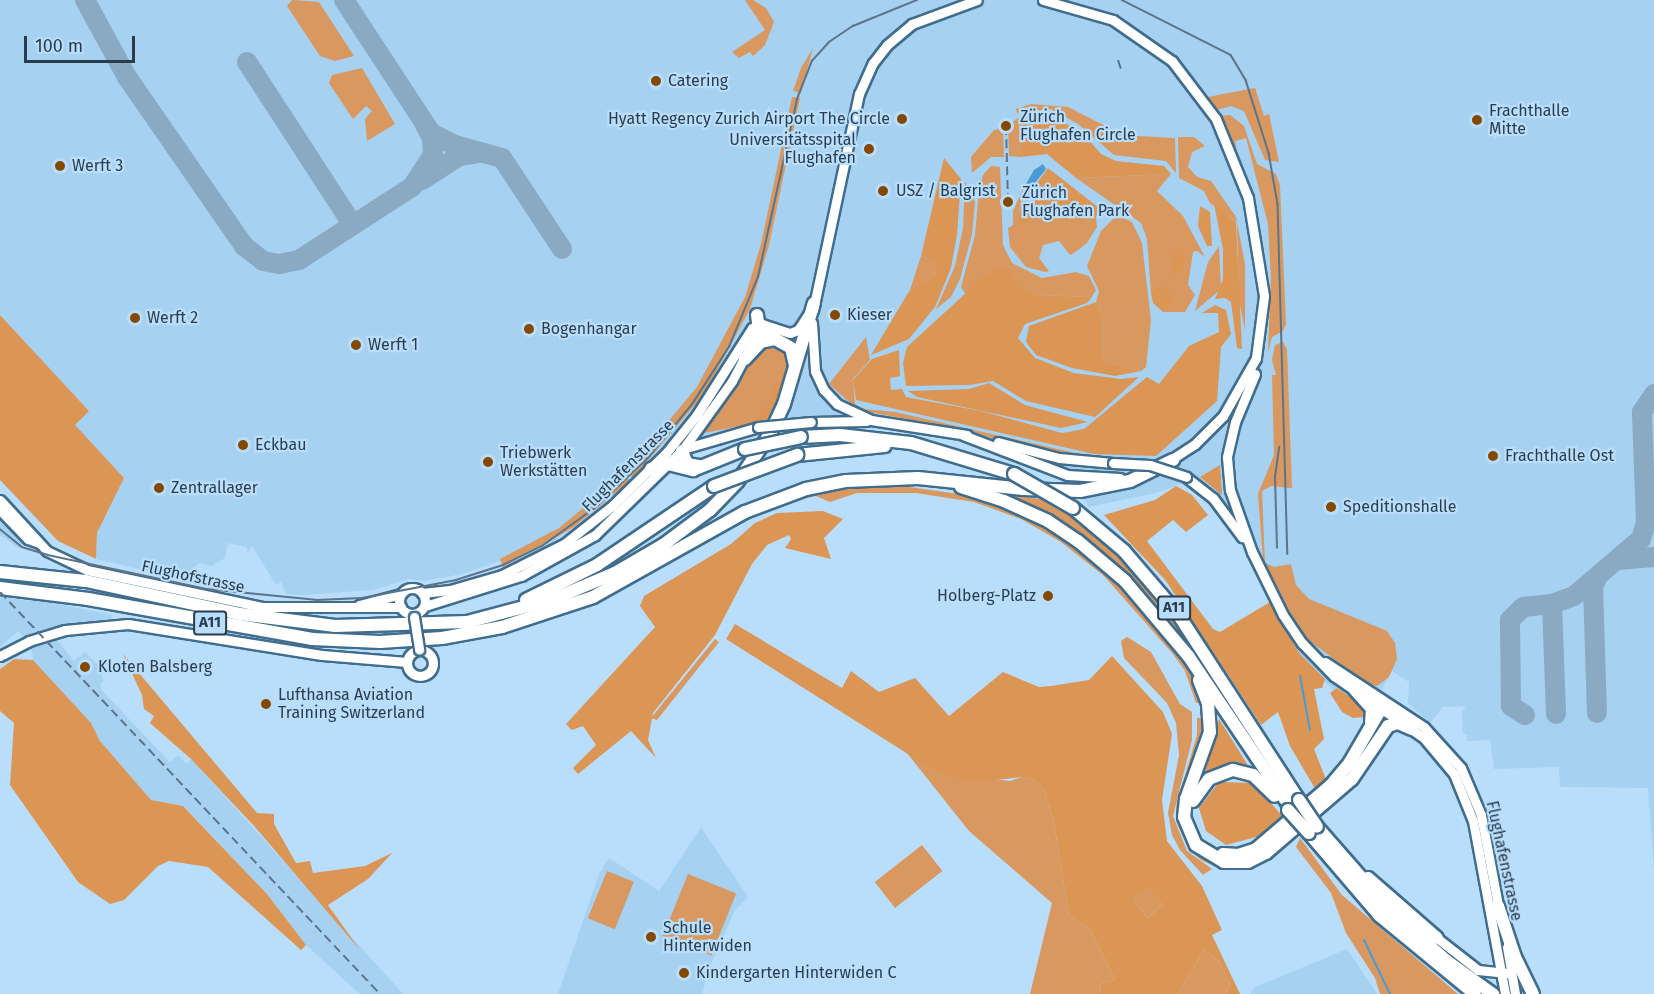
<!DOCTYPE html>
<html>
<head>
<meta charset="utf-8">
<style>
  body { margin:0 }
  #map { position:relative; width:1654px; height:994px; overflow:hidden; background:#b9defc; font-family:"Fira Sans",sans-serif }
  div>[style] { position:absolute }
  [style*='--x'] { left:calc(var(--x)*1px); top:calc(var(--y)*1px); width:calc(var(--w)*1px); rotate:calc(var(--a)*1deg) }
  .built>* { inset:0; background:#a6d1f1 }
  .green>* { inset:0; background:#d8985f; transform-origin:0 0 }
  .forest>* { inset:0; background:#db9554 }
  .water>* { inset:0; background:#489bd4 }
  .stream>* { height:2px; margin:-1px; padding:0 1px; transform-origin:1px; border-radius:1px; background:#489bd4 }
  .taxiway>* { height:20px; margin:-10px; padding:0 10px; transform-origin:10px; border-radius:10px; background:#8aa9c2 }
  .roads { filter:drop-shadow(2px 0 #406d8d) drop-shadow(-2px 0 #406d8d) drop-shadow(0 2px #406d8d) drop-shadow(0 -2px #406d8d) }
  .secondary>* { height:9px; margin:-4.5px; padding:0 4.5px; transform-origin:4.5px; border-radius:4.5px; background:#fff }
  .secondary>.ring { margin:-4.5px; padding:0; box-sizing:content-box; background:none; border:9px solid #fff; border-radius:50% }
  .highway>* { height:12px; margin:-6px; padding:0 6px; transform-origin:6px; border-radius:6px; background:#fff }
  .tram>* { height:1.5px; margin:-0.75px; padding:0 0.75px; transform-origin:0.75px; border-radius:0.75px; background:#5b7489 }
  .rail>* { height:2px; margin-top:-1px; transform-origin:0; background:repeating-linear-gradient(90deg,#5b7489 0 9px,transparent 0 13.5px) }
  .bridges { filter:drop-shadow(2px 0 #406d8d) drop-shadow(-2px 0 #406d8d) drop-shadow(0 2px #406d8d) drop-shadow(0 -2px #406d8d) }
  .secondary-bridge>* { height:9px; margin:-4.5px; padding:0 4.5px; transform-origin:4.5px; border-radius:4.5px; background:#fff }
  .highway-bridge>* { height:12px; margin:-6px; padding:0 6px; transform-origin:6px; border-radius:6px; background:#fff }
  .dots>* { width:16px; height:16px; translate:-50% -50%; box-sizing:border-box; border:3px solid #b9defc; border-radius:50% }
  span { translate:-50% -50%; white-space:nowrap; text-align:center; line-height:1.15; -webkit-text-stroke:4.5px #b9defc; paint-order:stroke }
  .shield-label span { padding:2px 4px; background:#b9defc; border:2px solid; border-radius:4px; -webkit-text-stroke-width:0 }
  .shield-label { font-size:15px; color:#2a3d4c; font-weight:700 }
  .poi-label { font-size:16px; color:#2a3d4c }
  .left { translate:0 -50%; text-align:left }
  .right { translate:-100% -50%; text-align:right }
  .street-label { font-size:16px; color:#2a3d4c }
  .scale { position:absolute; left:24px; top:36px; width:111px; height:27px; box-sizing:border-box; border:3px solid #2a3d4c; border-top:0; padding-left:8px; font-size:18px; line-height:21px; white-space:nowrap; color:#2a3d4c; -webkit-text-stroke:4px #b9defc; paint-order:stroke }
</style>
</head>
<body>
<div id="map">
  <div class="built">
    <div style="clip-path:polygon(0 0,1654px 0,1654px 869px,1648px 788px,1560px 787px,1559px 767px,1494px 769px,1490px 740px,1467px 741px,1467px 735px,1463px 734px,1462px 712px,1466px 706px,1443px 707px,1430px 723px,1408px 703px,1409px 682px,1392px 671px,1368px 714px,1331px 688px,1297px 652px,1237px 536px,1214px 506px,1184px 483px,1156px 493px,1088px 507px,1077px 481px,986px 447px,940px 435px,898px 429px,815px 427px,752px 434px,704px 445px,677px 431px,640px 472px,592px 514px,550px 544px,503px 568px,500px 561px,462px 574px,423px 581px,409px 579px,373px 590px,302px 595px,286px 594px,281px 582px,276px 585px,252px 546px,247px 554px,247px 547px,228px 543px,225px 558px,212px 566px,199px 563px,182px 579px,96px 559px,97px 532px,124px 478px,74px 425px,89px 411px,0 315px)"></div>
    <div style="clip-path:polygon(0 516px,24px 539px,19px 548px,0 535px)"></div>
    <div style="clip-path:polygon(0 597px,53px 603px,112px 615px,111px 619px,69px 623px,24px 637px,18px 631px,0 647px)"></div>
    <div style="clip-path:polygon(57px 640px,74px 661px,85px 652px,100px 667px,103px 680px,100px 685px,104px 693px,170px 762px,178px 755px,186px 764px,191px 759px,403px 994px,360px 994px,306px 945px,267px 894px,184px 806px,151px 800px,100px 741px,91px 723px,33px 660px,31px 648px)"></div>
    <div style="clip-path:polygon(701px 827px,748px 897px,735px 910px,711px 964px,702px 994px,558px 994px,599px 874px,609px 858px,659px 891px)"></div>
    <div style="clip-path:polygon(1347px 949px,1377px 994px,1251px 994px,1253px 988px)"></div>
  </div>
  <div class="green">
    <div style="clip-path:polygon(292px 0,319px 2px,354px 56px,335px 61px,320px 56px,287px 6px)"></div>
    <div style="clip-path:polygon(745px 0,753px 0,766px 8px,774px 22px,765px 45px,753px 56px,750px 52px,739px 58px,732px 52px,765px 30px)"></div>
    <div style="clip-path:polygon(813px 48px,801px 93px,793px 91px,801px 68px)"></div>
    <div style="clip-path:polygon(362px 68px,395px 124px,367px 141px,365px 119px,372px 111px,366px 106px,353px 119px,329px 83px,332px 75px)"></div>
    <div style="clip-path:polygon(1255px 88px,1264px 116px,1269px 114px,1279px 162px,1265px 160px,1244px 111px,1231px 106px,1217px 110px,1208px 97px)"></div>
    <div style="clip-path:polygon(792px 97px,800px 98px,769px 245px,750px 309px,704px 394px,633px 478px,627px 471px,697px 387px,745px 297px,761px 244px)"></div>
    <div style="clip-path:polygon(1031px 104px,1068px 107px,1111px 129px,1138px 136px,1175px 138px,1176px 173px,1166px 161px,1114px 155px,1078px 124px,1051px 109px,1017px 113px,1016px 109px)"></div>
    <div style="clip-path:polygon(1023px 115px,1020px 157px,1009px 156px,1008px 125px)"></div>
    <div style="clip-path:polygon(1230px 115px,1244px 126px,1257px 164px,1276px 174px,1280px 185px,1286px 324px,1283px 331px,1272px 337px,1268px 353px,1271px 278px,1268px 224px,1246px 138px,1235px 141px,1237px 152px,1220px 116px)"></div>
    <div style="clip-path:polygon(1003px 128px,1004px 157px,991px 157px,972px 173px,971px 157px,994px 130px)"></div>
    <div style="clip-path:polygon(1178px 137px,1194px 137px,1205px 146px,1192px 152px,1188px 167px,1197px 177px,1211px 181px,1236px 217px,1245px 264px,1245px 330px,1239px 300px,1237px 222px,1210px 203px,1204px 191px,1179px 178px)"></div>
    <div style="clip-path:polygon(991px 166px,1000px 167px,1003px 245px,1012px 263px,1042px 278px,1076px 272px,1089px 276px,1096px 290px,1092px 297px,1037px 295px,990px 271px,966px 295px,961px 287px,975px 235px,979px 189px,983px 175px)"></div>
    <div style="clip-path:polygon(1171px 174px,1157px 191px,1183px 216px,1205px 257px,1197px 251px,1193px 252px,1188px 285px,1195px 295px,1185px 312px,1163px 312px,1171px 307px,1157px 284px,1151px 293px,1147px 239px,1141px 223px,1076px 178px)"></div>
    <div style="clip-path:polygon(965px 181px,975px 202px,972px 234px,960px 279px,951px 297px,936px 309px,955px 266px,963px 228px)"></div>
    <div style="clip-path:polygon(1024px 187px,1018px 215px,1031px 221px,1044px 208px,1087px 218px,1096px 217px,1097px 227px,1087px 243px,1074px 253px,1070px 255px,1059px 241px,1043px 245px,1039px 258px,1049px 271px,1045px 272px,1026px 267px,1010px 247px,1008px 228px,1013px 225px,1013px 211px)"></div>
    <div style="clip-path:polygon(1117px 215px,1132px 222px,1142px 243px,1151px 320px,1146px 367px,1141px 371px,1103px 361px,1102px 314px,1096px 302px,1099px 291px,1087px 266px,1101px 231px)"></div>
    <div style="clip-path:polygon(1219px 246px,1221px 289px,1195px 311px,1208px 262px)"></div>
    <div style="clip-path:polygon(921px 256px,933px 260px,936px 275px,909px 293px)"></div>
    <div style="clip-path:polygon(866px 337px,870px 360px,853px 379px,855px 404px,864px 409px,895px 412px,1102px 459px,1046px 452px,954px 428px,858px 410px,829px 384px)"></div>
    <div style="clip-path:polygon(1283px 342px,1287px 349px,1292px 488px,1271px 486px,1262px 491px,1265px 563px,1274px 567px,1291px 564px,1296px 585px,1309px 599px,1387px 631px,1395px 643px,1397px 659px,1389px 677px,1377px 686px,1366px 683px,1307px 639px,1284px 607px,1263px 560px,1258px 494px,1274px 455px,1272px 375px,1276px 375px,1272px 360px,1275px 345px)"></div>
    <div style="clip-path:polygon(769px 343px,783px 346px,791px 362px,766px 421px,704px 433px,751px 358px)"></div>
    <div style="clip-path:polygon(624px 474px,630px 481px,574px 527px,503px 567px,500px 559px,559px 528px)"></div>
    <div style="clip-path:polygon(895px 485px,980px 497px,1044px 524px,1091px 558px,1130px 596px,1192px 675px,1203px 703px,1196px 703px,1185px 671px,1173px 654px,1104px 576px,1061px 542px,1021px 519px,974px 502px,916px 493px,857px 493px,830px 502px,816px 496px,784px 503px,839px 489px)"></div>
    <div style="clip-path:polygon(1018px 496px,1041px 499px,1059px 510px,1068px 511px,1104px 539px,1151px 587px,1194px 645px,1282px 785px,1154px 603px,1078px 533px,1016px 501px)"></div>
    <div style="clip-path:polygon(1127px 637px,1151px 652px,1180px 704px,1192px 712px,1192px 740px,1173px 816px,1187px 851px,1212px 869px,1203px 875px,1180px 850px,1172px 835px,1168px 813px,1179px 755px,1176px 723px,1167px 703px,1124px 658px,1121px 641px)"></div>
    <div style="clip-path:polygon(715px 639px,719px 642px,657px 720px,651px 718px)"></div>
    <div style="clip-path:polygon(1197px 718px,1206px 718px,1206px 729px,1180px 816px,1189px 843px,1203px 857px,1228px 868px,1223px 870px,1201px 860px,1189px 849px,1177px 823px,1176px 806px,1197px 735px)"></div>
    <div style="clip-path:polygon(903px 748px,938px 773px,1010px 781px,1022px 777px,1035px 780px,1044px 789px,1054px 823px,1069px 916px,1089px 928px,1115px 980px,1101px 984px,1100px 994px,1030px 994px,1052px 903px,969px 831px)"></div>
    <div style="clip-path:polygon(1300px 838px,1342px 895px,1458px 994px,1380px 994px,1375px 978px,1346px 933px,1331px 893px,1296px 847px)"></div>
    <div style="left:922px;top:845px;width:33px;height:60px;rotate:52deg"></div>
    <div style="left:607px;top:871px;width:29px;height:51px;rotate:22deg"></div>
    <div style="left:688px;top:874px;width:52px;height:67px;rotate:22deg"></div>
    <div style="clip-path:polygon(1151px 886px,1162px 904px,1148px 918px,1133px 899px)"></div>
    <div style="clip-path:polygon(1204px 950px,1219px 961px,1230px 985px,1225px 994px,1178px 994px)"></div>
  </div>
  <div class="forest">
    <div style="clip-path:polygon(1023px 115px,1055px 118px,1082px 132px,1101px 154px,1116px 161px,1164px 166px,1171px 174px,1076px 178px,1047px 154px,1020px 157px)"></div>
    <div style="clip-path:polygon(944px 158px,961px 179px,957px 235px,951px 268px,935px 307px,909px 339px,871px 355px,908px 293px,936px 275px,933px 260px,921px 256px)"></div>
    <div style="clip-path:polygon(1048px 168px,1099px 208px,1096px 217px,1087px 218px,1044px 208px,1031px 221px,1021px 222px,1018px 215px,1022px 201px,1032px 203px,1038px 196px,1037px 183px)"></div>
    <div style="clip-path:polygon(1214px 204px,1236px 222px,1242px 349px,1237px 348px,1231px 302px,1225px 298px,1215px 299px,1223px 279px,1223px 249px)"></div>
    <div style="clip-path:polygon(1200px 206px,1210px 212px,1212px 246px,1207px 246px,1198px 226px)"></div>
    <div style="clip-path:polygon(1178px 248px,1184px 253px,1183px 268px,1174px 276px,1173px 255px)"></div>
    <div style="clip-path:polygon(1006px 267px,1018px 285px,1037px 295px,1092px 297px,1087px 303px,1025px 324px,1018px 338px,1035px 358px,1074px 373px,1121px 379px,1139px 377px,1095px 417px,1026px 401px,993px 381px,969px 385px,906px 386px,903px 363px,907px 347px,990px 271px)"></div>
    <div style="clip-path:polygon(1157px 284px,1168px 289px,1172px 298px,1171px 307px,1163px 312px,1153px 303px,1151px 293px)"></div>
    <div style="clip-path:polygon(1096px 302px,1102px 314px,1103px 361px,1141px 371px,1115px 376px,1072px 368px,1036px 355px,1026px 342px,1029px 326px)"></div>
    <div style="clip-path:polygon(1215px 305px,1226px 310px,1231px 334px,1221px 347px,1217px 401px,1156px 456px,1094px 454px,856px 400px,853px 380px,872px 359px,899px 350px,900px 376px,890px 378px,891px 390px,902px 389px,906px 397px,981px 411px,1062px 433px,1084px 429px,1147px 377px,1159px 384px,1189px 346px,1219px 332px,1218px 313px,1202px 313px)"></div>
    <div style="clip-path:polygon(0 315px,89px 411px,75px 425px,124px 478px,97px 533px,96px 559px,58px 541px,0 480px)"></div>
    <div style="clip-path:polygon(776px 381px,785px 384px,766px 421px,760px 422px,756px 420px,773px 394px)"></div>
    <div style="clip-path:polygon(989px 383px,1025px 405px,1088px 422px,1061px 428px,917px 397px,908px 391px,969px 389px)"></div>
    <div style="clip-path:polygon(1220px 465px,1222px 495px,1200px 477px)"></div>
    <div style="clip-path:polygon(1176px 486px,1192px 495px,1208px 515px,1186px 532px,1173px 520px,1147px 541px,1213px 629px,1220px 632px,1270px 602px,1299px 653px,1325px 679px,1322px 688px,1314px 689px,1324px 739px,1314px 749px,1327px 782px,1317px 792px,1290px 746px,1278px 712px,1261px 725px,1166px 581px,1104px 515px,1155px 500px)"></div>
    <div style="clip-path:polygon(823px 511px,843px 519px,824px 538px,831px 559px,785px 548px,791px 539px,789px 535px,767px 545px,752px 564px,715px 635px,653px 713px,648px 740px,656px 758px,631px 731px,578px 774px,573px 768px,596px 745px,583px 726px,572px 730px,566px 724px,655px 627px,640px 606px,644px 596px,731px 544px,755px 523px,777px 513px)"></div>
    <div style="clip-path:polygon(evenodd,735px 624px,842px 688px,851px 671px,879px 692px,915px 678px,949px 716px,1003px 672px,1039px 687px,1051px 686px,1089px 680px,1112px 656px,1163px 712px,1172px 734px,1162px 800px,1167px 841px,1202px 886px,1222px 930px,1212px 935px,1240px 994px,1225px 994px,1230px 985px,1219px 961px,1204px 950px,1178px 994px,1100px 994px,1101px 984px,1115px 980px,1089px 928px,1069px 916px,1054px 823px,1044px 789px,1035px 780px,1022px 777px,977px 782px,938px 773px,726px 639px,735px 624px,1150px 887px,1162px 904px,1148px 918px,1133px 899px,1150px 887px)"></div>
    <div style="clip-path:polygon(123px 654px,257px 813px,274px 814px,274px 824px,296px 863px,310px 861px,313px 873px,365px 866px,392px 853px,368px 879px,328px 905px,360px 950px,255px 827px,191px 759px,150px 723px,154px 716px,144px 709px,142px 695px)"></div>
    <div style="clip-path:polygon(14px 659px,33px 660px,91px 723px,100px 741px,151px 800px,183px 806px,267px 894px,306px 945px,301px 950px,208px 867px,169px 861px,158px 866px,124px 900px,110px 904px,78px 882px,10px 785px,14px 723px,0 711px,0 669px)"></div>
    <div style="clip-path:polygon(1337px 688px,1367px 709px,1366px 717px,1353px 718px,1342px 712px,1330px 693px)"></div>
    <div style="clip-path:polygon(1219px 719px,1249px 767px,1232px 765px,1205px 773px)"></div>
    <div style="clip-path:polygon(1219px 782px,1253px 783px,1285px 819px,1260px 836px,1226px 845px,1206px 831px,1199px 808px)"></div>
  </div>
  <div class="water">
    <div style="clip-path:polygon(1043px 164px,1046px 169px,1035px 183px,1036px 194px,1026px 199px,1022px 196px,1026px 184px,1034px 170px)"></div>
  </div>
  <div class="stream">
    <div style="--x:1300;--y:676;--w:55;--a:79.5"></div>
    <div style="--x:1364;--y:940;--w:60;--a:64.3"></div>
  </div>
  <div class="taxiway">
    <div style="--x:85;--y:0;--w:88;--a:61.4"></div>
    <div style="--x:127;--y:77;--w:206;--a:55.3"></div>
    <div style="--x:244;--y:246;--w:24;--a:38"></div>
    <div style="--x:263;--y:261;--w:16;--a:11"></div>
    <div style="--x:279;--y:264;--w:20;--a:-11"></div>
    <div style="--x:299;--y:260;--w:135;--a:-32.9"></div>
    <div style="--x:412;--y:187;--w:38;--a:-57"></div>
    <div style="--x:433;--y:155;--w:17;--a:-93"></div>
    <div style="--x:432;--y:138;--w:15;--a:-118"></div>
    <div style="--x:344;--y:0;--w:159;--a:56.8"></div>
    <div style="--x:431;--y:133;--w:27;--a:27"></div>
    <div style="--x:455;--y:145;--w:49;--a:15.5"></div>
    <div style="--x:502;--y:158;--w:109;--a:56.6"></div>
    <div style="--x:247;--y:62;--w:194;--a:57"></div>
    <div style="--x:422;--y:180;--w:44;--a:-33"></div>
    <div style="--x:459;--y:156;--w:19;--a:-9"></div>
    <div style="--x:1618;--y:560;--w:36;--a:-5"></div>
    <div style="--x:1597;--y:578;--w:10;--a:114"></div>
    <div style="--x:1593;--y:587;--w:126;--a:88.2"></div>
    <div style="--x:1552;--y:604;--w:110;--a:87.9"></div>
    <div style="--x:1525;--y:715;--w:17;--a:-147"></div>
    <div style="--x:1511;--y:706;--w:86;--a:-90.7"></div>
    <div style="--x:1510;--y:620;--w:18;--a:-45"></div>
    <div style="--x:1523;--y:607;--w:29;--a:-6"></div>
    <div style="--x:1552;--y:604;--w:23;--a:-20"></div>
    <div style="--x:1574;--y:596;--w:88;--a:-40.4"></div>
    <div style="--x:1641;--y:539;--w:17;--a:-73"></div>
    <div style="--x:1646;--y:523;--w:111;--a:-92.1"></div>
    <div style="--x:1642;--y:412;--w:22;--a:-56"></div>
  </div>
  <div class="roads">
    <div class="secondary">
      <div style="--x:1043;--y:0;--w:73;--a:15.9"></div>
      <div style="--x:1113;--y:20;--w:72;--a:34.8"></div>
      <div style="--x:1172;--y:61;--w:73;--a:52.8"></div>
      <div style="--x:1216;--y:119;--w:85;--a:67.9"></div>
      <div style="--x:1248;--y:198;--w:99;--a:80.7"></div>
      <div style="--x:1264;--y:296;--w:63;--a:97.4"></div>
      <div style="--x:1256;--y:358;--w:67;--a:119.6"></div>
      <div style="--x:1223;--y:416;--w:40;--a:135"></div>
      <div style="--x:1195;--y:444;--w:33;--a:147"></div>
      <div style="--x:813;--y:310;--w:221;--a:-78"></div>
      <div style="--x:859;--y:94;--w:34;--a:-66"></div>
      <div style="--x:873;--y:63;--w:23;--a:-52"></div>
      <div style="--x:887;--y:45;--w:33;--a:-40"></div>
      <div style="--x:912;--y:24;--w:69;--a:-20.3"></div>
      <div style="--x:812;--y:323;--w:48;--a:86.4"></div>
      <div style="--x:815;--y:371;--w:21;--a:65"></div>
      <div style="--x:824;--y:390;--w:19;--a:47"></div>
      <div style="--x:837;--y:404;--w:38;--a:25"></div>
      <div style="--x:871;--y:420;--w:97;--a:8.9"></div>
      <div style="--x:1255;--y:374;--w:52;--a:112.6"></div>
      <div style="--x:1235;--y:422;--w:36;--a:103"></div>
      <div style="--x:1227;--y:457;--w:33;--a:85"></div>
      <div style="--x:1230;--y:490;--w:66;--a:70.5"></div>
      <div style="--x:1252;--y:552;--w:70;--a:63.8"></div>
      <div style="--x:1283;--y:615;--w:34;--a:56"></div>
      <div style="--x:1302;--y:643;--w:46;--a:45.9"></div>
      <div style="--x:1334;--y:676;--w:109;--a:34.6"></div>
      <div style="--x:1424;--y:738;--w:47;--a:50.2"></div>
      <div style="--x:1454;--y:774;--w:51;--a:68"></div>
      <div style="--x:1473;--y:821;--w:176;--a:79.5"></div>
      <div style="--x:811;--y:422;--w:55;--a:-1"></div>
      <div style="--x:963;--y:435;--w:111;--a:21"></div>
      <div style="--x:1067;--y:475;--w:53;--a:3.2"></div>
      <div style="--x:998;--y:442;--w:63;--a:14.7"></div>
      <div style="--x:1059;--y:458;--w:54;--a:5.3"></div>
      <div style="--x:683;--y:449;--w:78;--a:-16.3"></div>
      <div style="--x:1186;--y:477;--w:34;--a:38"></div>
      <div style="--x:1213;--y:498;--w:49;--a:53.4"></div>
      <div style="--x:0;--y:500;--w:69;--a:47.3"></div>
      <div style="--x:47;--y:551;--w:44;--a:25.4"></div>
      <div style="--x:87;--y:570;--w:180;--a:11.9"></div>
      <div style="--x:263;--y:607;--w:138;--a:0"></div>
      <div style="--x:0;--y:510;--w:40;--a:46"></div>
      <div style="--x:28;--y:539;--w:12;--a:20"></div>
      <div class="ring" style="left:399px;top:588px;width:17px;height:17px"></div>
      <div style="--x:422;--y:593;--w:28;--a:-6"></div>
      <div style="--x:450;--y:590;--w:54;--a:-16.1"></div>
      <div style="--x:502;--y:575;--w:69;--a:-26.6"></div>
      <div style="--x:564;--y:544;--w:61;--a:-38.4"></div>
      <div style="--x:612;--y:506;--w:76;--a:-44.5"></div>
      <div style="--x:666;--y:453;--w:48;--a:-51"></div>
      <div style="--x:696;--y:416;--w:104;--a:-57.5"></div>
      <div style="--x:752;--y:328;--w:11;--a:-22"></div>
      <div style="--x:762;--y:324;--w:29;--a:18"></div>
      <div style="--x:790;--y:333;--w:9;--a:-21"></div>
      <div style="--x:798;--y:330;--w:17;--a:-57"></div>
      <div style="--x:359;--y:605;--w:43;--a:-14.7"></div>
      <div style="--x:425;--y:606;--w:101;--a:-17.4"></div>
      <div style="--x:521;--y:576;--w:85;--a:-29"></div>
      <div style="--x:595;--y:535;--w:123;--a:-44.3"></div>
      <div style="--x:683;--y:449;--w:84;--a:-54.2"></div>
      <div style="--x:732;--y:381;--w:62;--a:-62.2"></div>
      <div class="ring" style="left:407px;top:650px;width:17px;height:17px"></div>
      <div style="--x:0;--y:656;--w:33;--a:-27"></div>
      <div style="--x:29;--y:641;--w:38;--a:-17"></div>
      <div style="--x:65;--y:630;--w:63;--a:-5.4"></div>
      <div style="--x:128;--y:624;--w:196;--a:9.1"></div>
      <div style="--x:322;--y:655;--w:85;--a:4.7"></div>
      <div style="--x:1325;--y:662;--w:118;--a:33.3"></div>
      <div style="--x:1424;--y:727;--w:55;--a:47.9"></div>
      <div style="--x:1461;--y:768;--w:51;--a:66.9"></div>
      <div style="--x:1481;--y:815;--w:97;--a:79.3"></div>
      <div style="--x:1437;--y:938;--w:52;--a:38"></div>
      <div style="--x:1478;--y:970;--w:29;--a:6"></div>
      <div style="--x:1507;--y:947;--w:48;--a:80.3"></div>
    </div>
    <div class="highway">
      <div style="--x:757;--y:315;--w:15;--a:82"></div>
      <div style="--x:759;--y:330;--w:37;--a:29"></div>
      <div style="--x:791;--y:348;--w:18;--a:77"></div>
      <div style="--x:745;--y:359;--w:23;--a:-47"></div>
      <div style="--x:761;--y:342;--w:14;--a:-12"></div>
      <div style="--x:801;--y:437;--w:39;--a:-3"></div>
      <div style="--x:840;--y:435;--w:71;--a:6.4"></div>
      <div style="--x:911;--y:443;--w:108;--a:16.8"></div>
      <div style="--x:682;--y:451;--w:14;--a:69"></div>
      <div style="--x:687;--y:464;--w:12;--a:9"></div>
      <div style="--x:797;--y:455;--w:88;--a:-5.8"></div>
      <div style="--x:651;--y:469;--w:14;--a:-25"></div>
      <div style="--x:664;--y:463;--w:30;--a:14"></div>
      <div style="--x:693;--y:470;--w:56;--a:-22"></div>
      <div style="--x:961;--y:487;--w:45;--a:18"></div>
      <div style="--x:1004;--y:501;--w:48;--a:24.4"></div>
      <div style="--x:1048;--y:521;--w:36;--a:34"></div>
      <div style="--x:1078;--y:541;--w:62;--a:40.4"></div>
      <div style="--x:1125;--y:581;--w:99;--a:49.9"></div>
      <div style="--x:1189;--y:657;--w:182;--a:56"></div>
      <div style="--x:1073;--y:508;--w:67;--a:40.1"></div>
      <div style="--x:1124;--y:551;--w:83;--a:49.4"></div>
      <div style="--x:1178;--y:614;--w:222;--a:57"></div>
      <div style="--x:0;--y:572;--w:86;--a:6"></div>
      <div style="--x:86;--y:581;--w:157;--a:12.1"></div>
      <div style="--x:240;--y:614;--w:96;--a:7.2"></div>
      <div style="--x:335;--y:626;--w:132;--a:-1.7"></div>
      <div style="--x:467;--y:622;--w:87;--a:-14.7"></div>
      <div style="--x:551;--y:600;--w:69;--a:-22.9"></div>
      <div style="--x:615;--y:573;--w:56;--a:-30.3"></div>
      <div style="--x:663;--y:545;--w:59;--a:-36.7"></div>
      <div style="--x:710;--y:510;--w:40;--a:-46"></div>
      <div style="--x:738;--y:481;--w:57;--a:-55.8"></div>
      <div style="--x:770;--y:434;--w:33;--a:-65"></div>
      <div style="--x:784;--y:404;--w:105;--a:-73.5"></div>
      <div style="--x:0;--y:588;--w:89;--a:7.1"></div>
      <div style="--x:88;--y:599;--w:228;--a:10.1"></div>
      <div style="--x:312;--y:639;--w:68;--a:2.5"></div>
      <div style="--x:380;--y:642;--w:62;--a:-3.7"></div>
      <div style="--x:442;--y:638;--w:61;--a:-10.4"></div>
      <div style="--x:502;--y:627;--w:96;--a:-18.2"></div>
      <div style="--x:593;--y:597;--w:174;--a:-29.2"></div>
      <div style="--x:745;--y:512;--w:65;--a:-20.7"></div>
      <div style="--x:806;--y:489;--w:41;--a:-11.3"></div>
      <div style="--x:846;--y:481;--w:72;--a:-2.4"></div>
      <div style="--x:918;--y:478;--w:106;--a:6"></div>
      <div style="--x:1023;--y:489;--w:57;--a:2"></div>
      <div style="--x:1080;--y:491;--w:51;--a:-11.3"></div>
      <div style="--x:1130;--y:481;--w:48;--a:-26"></div>
      <div style="--x:526;--y:600;--w:79;--a:-26.2"></div>
      <div style="--x:597;--y:565;--w:141;--a:-34"></div>
      <div style="--x:1199;--y:680;--w:26;--a:69"></div>
      <div style="--x:1208;--y:704;--w:28;--a:86"></div>
      <div style="--x:1210;--y:732;--w:71;--a:109.7"></div>
      <div style="--x:1186;--y:799;--w:18;--a:96"></div>
      <div style="--x:1184;--y:817;--w:30;--a:67"></div>
      <div style="--x:1196;--y:845;--w:33;--a:31"></div>
      <div style="--x:1224;--y:862;--w:24;--a:0"></div>
      <div style="--x:1248;--y:862;--w:20;--a:-27"></div>
      <div style="--x:1266;--y:853;--w:113;--a:-40.7"></div>
      <div style="--x:1352;--y:779;--w:64;--a:-55.8"></div>
      <div style="--x:1388;--y:726;--w:10;--a:-17"></div>
      <div style="--x:1398;--y:723;--w:15;--a:23"></div>
      <div style="--x:1355;--y:690;--w:25;--a:48"></div>
      <div style="--x:1372;--y:709;--w:15;--a:94"></div>
      <div style="--x:1193;--y:801;--w:27;--a:-54"></div>
      <div style="--x:1209;--y:779;--w:26;--a:-21"></div>
      <div style="--x:1233;--y:770;--w:21;--a:14"></div>
      <div style="--x:1253;--y:775;--w:30;--a:44"></div>
      <div style="--x:1317;--y:827;--w:117;--a:48.8"></div>
      <div style="--x:1394;--y:915;--w:70;--a:41"></div>
      <div style="--x:1447;--y:961;--w:57;--a:35.7"></div>
      <div style="--x:1309;--y:833;--w:108;--a:49.5"></div>
      <div style="--x:1379;--y:915;--w:124;--a:39.5"></div>
      <div style="--x:1223;--y:854;--w:15;--a:4"></div>
      <div style="--x:1238;--y:855;--w:19;--a:-18"></div>
      <div style="--x:1256;--y:849;--w:99;--a:-40.5"></div>
      <div style="--x:1331;--y:785;--w:30;--a:-50"></div>
      <div style="--x:1350;--y:762;--w:64;--a:-59.8"></div>
      <div style="--x:1368;--y:878;--w:91;--a:41"></div>
      <div style="--x:1498;--y:906;--w:54;--a:71.6"></div>
      <div style="--x:1515;--y:957;--w:41;--a:64.1"></div>
    </div>
  </div>
  <div class="tram">
    <div style="--x:1122;--y:0;--w:122;--a:26.8"></div>
    <div style="--x:1231;--y:55;--w:29;--a:59"></div>
    <div style="--x:1246;--y:80;--w:77;--a:72.5"></div>
    <div style="--x:1269;--y:153;--w:52;--a:80"></div>
    <div style="--x:1278;--y:204;--w:350;--a:88.4"></div>
    <div style="--x:0;--y:529;--w:28;--a:39"></div>
    <div style="--x:22;--y:547;--w:27;--a:17"></div>
    <div style="--x:48;--y:555;--w:163;--a:12.1"></div>
    <div style="--x:207;--y:589;--w:111;--a:5.7"></div>
    <div style="--x:317;--y:600;--w:45;--a:-2.5"></div>
    <div style="--x:362;--y:598;--w:96;--a:-10.8"></div>
    <div style="--x:456;--y:580;--w:49;--a:-17.7"></div>
    <div style="--x:503;--y:565;--w:43;--a:-26"></div>
    <div style="--x:542;--y:546;--w:67;--a:-35.8"></div>
    <div style="--x:596;--y:507;--w:71;--a:-43.3"></div>
    <div style="--x:648;--y:458;--w:71;--a:-50.7"></div>
    <div style="--x:693;--y:403;--w:67;--a:-57.3"></div>
    <div style="--x:729;--y:347;--w:76;--a:-67.5"></div>
    <div style="--x:758;--y:277;--w:182;--a:-77.6"></div>
    <div style="--x:797;--y:99;--w:41;--a:-68.5"></div>
    <div style="--x:812;--y:61;--w:25;--a:-48"></div>
    <div style="--x:829;--y:42;--w:29;--a:-34"></div>
    <div style="--x:853;--y:26;--w:69;--a:-22.1"></div>
    <div style="--x:1277;--y:548;--w:71;--a:-91.6"></div>
    <div style="--x:1275;--y:477;--w:30;--a:-82"></div>
  </div>
  <div class="rail">
    <div style="--x:1118;--y:60;--w:13;--a:72"></div>
    <div style="--x:1006;--y:126;--w:76;--a:88.5"></div>
    <div style="--x:0;--y:592;--w:553;--a:46.61"></div>
  </div>
  <div class="bridges">
    <div class="secondary-bridge">
      <div style="--x:758;--y:427;--w:53;--a:-5.4"></div>
      <div style="--x:1113;--y:463;--w:37;--a:3"></div>
      <div style="--x:1150;--y:465;--w:38;--a:18"></div>
      <div style="--x:414;--y:617;--w:33;--a:81"></div>
    </div>
    <div class="highway-bridge">
      <div style="--x:745;--y:449;--w:57;--a:-12.1"></div>
      <div style="--x:1014;--y:474;--w:68;--a:30"></div>
      <div style="--x:714;--y:486;--w:89;--a:-20.5"></div>
      <div style="--x:1299;--y:800;--w:32;--a:56"></div>
      <div style="--x:1288;--y:810;--w:31;--a:48"></div>
    </div>
  </div>
  <div class="dots">
    <div style="left:656px;top:81px;background:#834900"></div>
    <div style="left:902px;top:119px;background:#834900"></div>
    <div style="left:1477px;top:120px;background:#834900"></div>
    <div style="left:1006px;top:126px;background:#834900"></div>
    <div style="left:869px;top:149px;background:#834900"></div>
    <div style="left:60px;top:166px;background:#834900"></div>
    <div style="left:883px;top:191px;background:#834900"></div>
    <div style="left:1008px;top:202px;background:#834900"></div>
    <div style="left:835px;top:315px;background:#834900"></div>
    <div style="left:135px;top:318px;background:#834900"></div>
    <div style="left:529px;top:329px;background:#834900"></div>
    <div style="left:356px;top:345px;background:#834900"></div>
    <div style="left:243px;top:445px;background:#834900"></div>
    <div style="left:1493px;top:456px;background:#834900"></div>
    <div style="left:488px;top:462px;background:#834900"></div>
    <div style="left:159px;top:488px;background:#834900"></div>
    <div style="left:1331px;top:507px;background:#834900"></div>
    <div style="left:1048px;top:596px;background:#834900"></div>
    <div style="left:85px;top:667px;background:#834900"></div>
    <div style="left:266px;top:704px;background:#834900"></div>
    <div style="left:651px;top:937px;background:#834900"></div>
    <div style="left:684px;top:973px;background:#834900"></div>
  </div>
  <div class="shield-label">
    <span style="left:1174px;top:608px">A11</span>
    <span style="left:210px;top:623px">A11</span>
  </div>
  <div class="poi-label">
    <span class="left" style="left:668px;top:81px">Catering</span>
    <span class="left" style="left:1489px;top:120px">Frachthalle<br>Mitte</span>
    <span class="left" style="left:1020px;top:126px">Zürich<br>Flughafen Circle</span>
    <span class="right" style="left:890px;top:119px">Hyatt Regency Zurich Airport The Circle</span>
    <span class="right" style="left:856px;top:149px">Universitätsspital<br>Flughafen</span>
    <span class="left" style="left:72px;top:166px">Werft 3</span>
    <span class="left" style="left:896px;top:191px">USZ / Balgrist</span>
    <span class="left" style="left:1022px;top:202px">Zürich<br>Flughafen Park</span>
    <span class="left" style="left:847px;top:315px">Kieser</span>
    <span class="left" style="left:147px;top:318px">Werft 2</span>
    <span class="left" style="left:541px;top:329px">Bogenhangar</span>
    <span class="left" style="left:368px;top:345px">Werft 1</span>
    <span class="left" style="left:255px;top:445px">Eckbau</span>
    <span class="left" style="left:500px;top:462px">Triebwerk<br>Werkstätten</span>
    <span class="left" style="left:1505px;top:456px">Frachthalle Ost</span>
    <span class="left" style="left:171px;top:488px">Zentrallager</span>
    <span class="left" style="left:1343px;top:507px">Speditionshalle</span>
    <span class="right" style="left:1036px;top:596px">Holberg-Platz</span>
    <span class="left" style="left:98px;top:667px">Kloten Balsberg</span>
    <span class="left" style="left:278px;top:704px">Lufthansa Aviation<br>Training Switzerland</span>
    <span class="left" style="left:663px;top:937px">Schule<br>Hinterwiden</span>
    <span class="left" style="left:696px;top:973px">Kindergarten Hinterwiden C</span>
  </div>
  <div class="street-label">
    <span style="left:628px;top:466px;rotate:-45deg">Flughafenstrasse</span>
    <span style="left:193px;top:577px;rotate:12deg">Flughofstrasse</span>
    <span style="left:1504px;top:861px;rotate:78deg">Flughafenstrasse</span>
  </div>
  <div class="scale">100 m</div>
</div>
</body>
</html>
